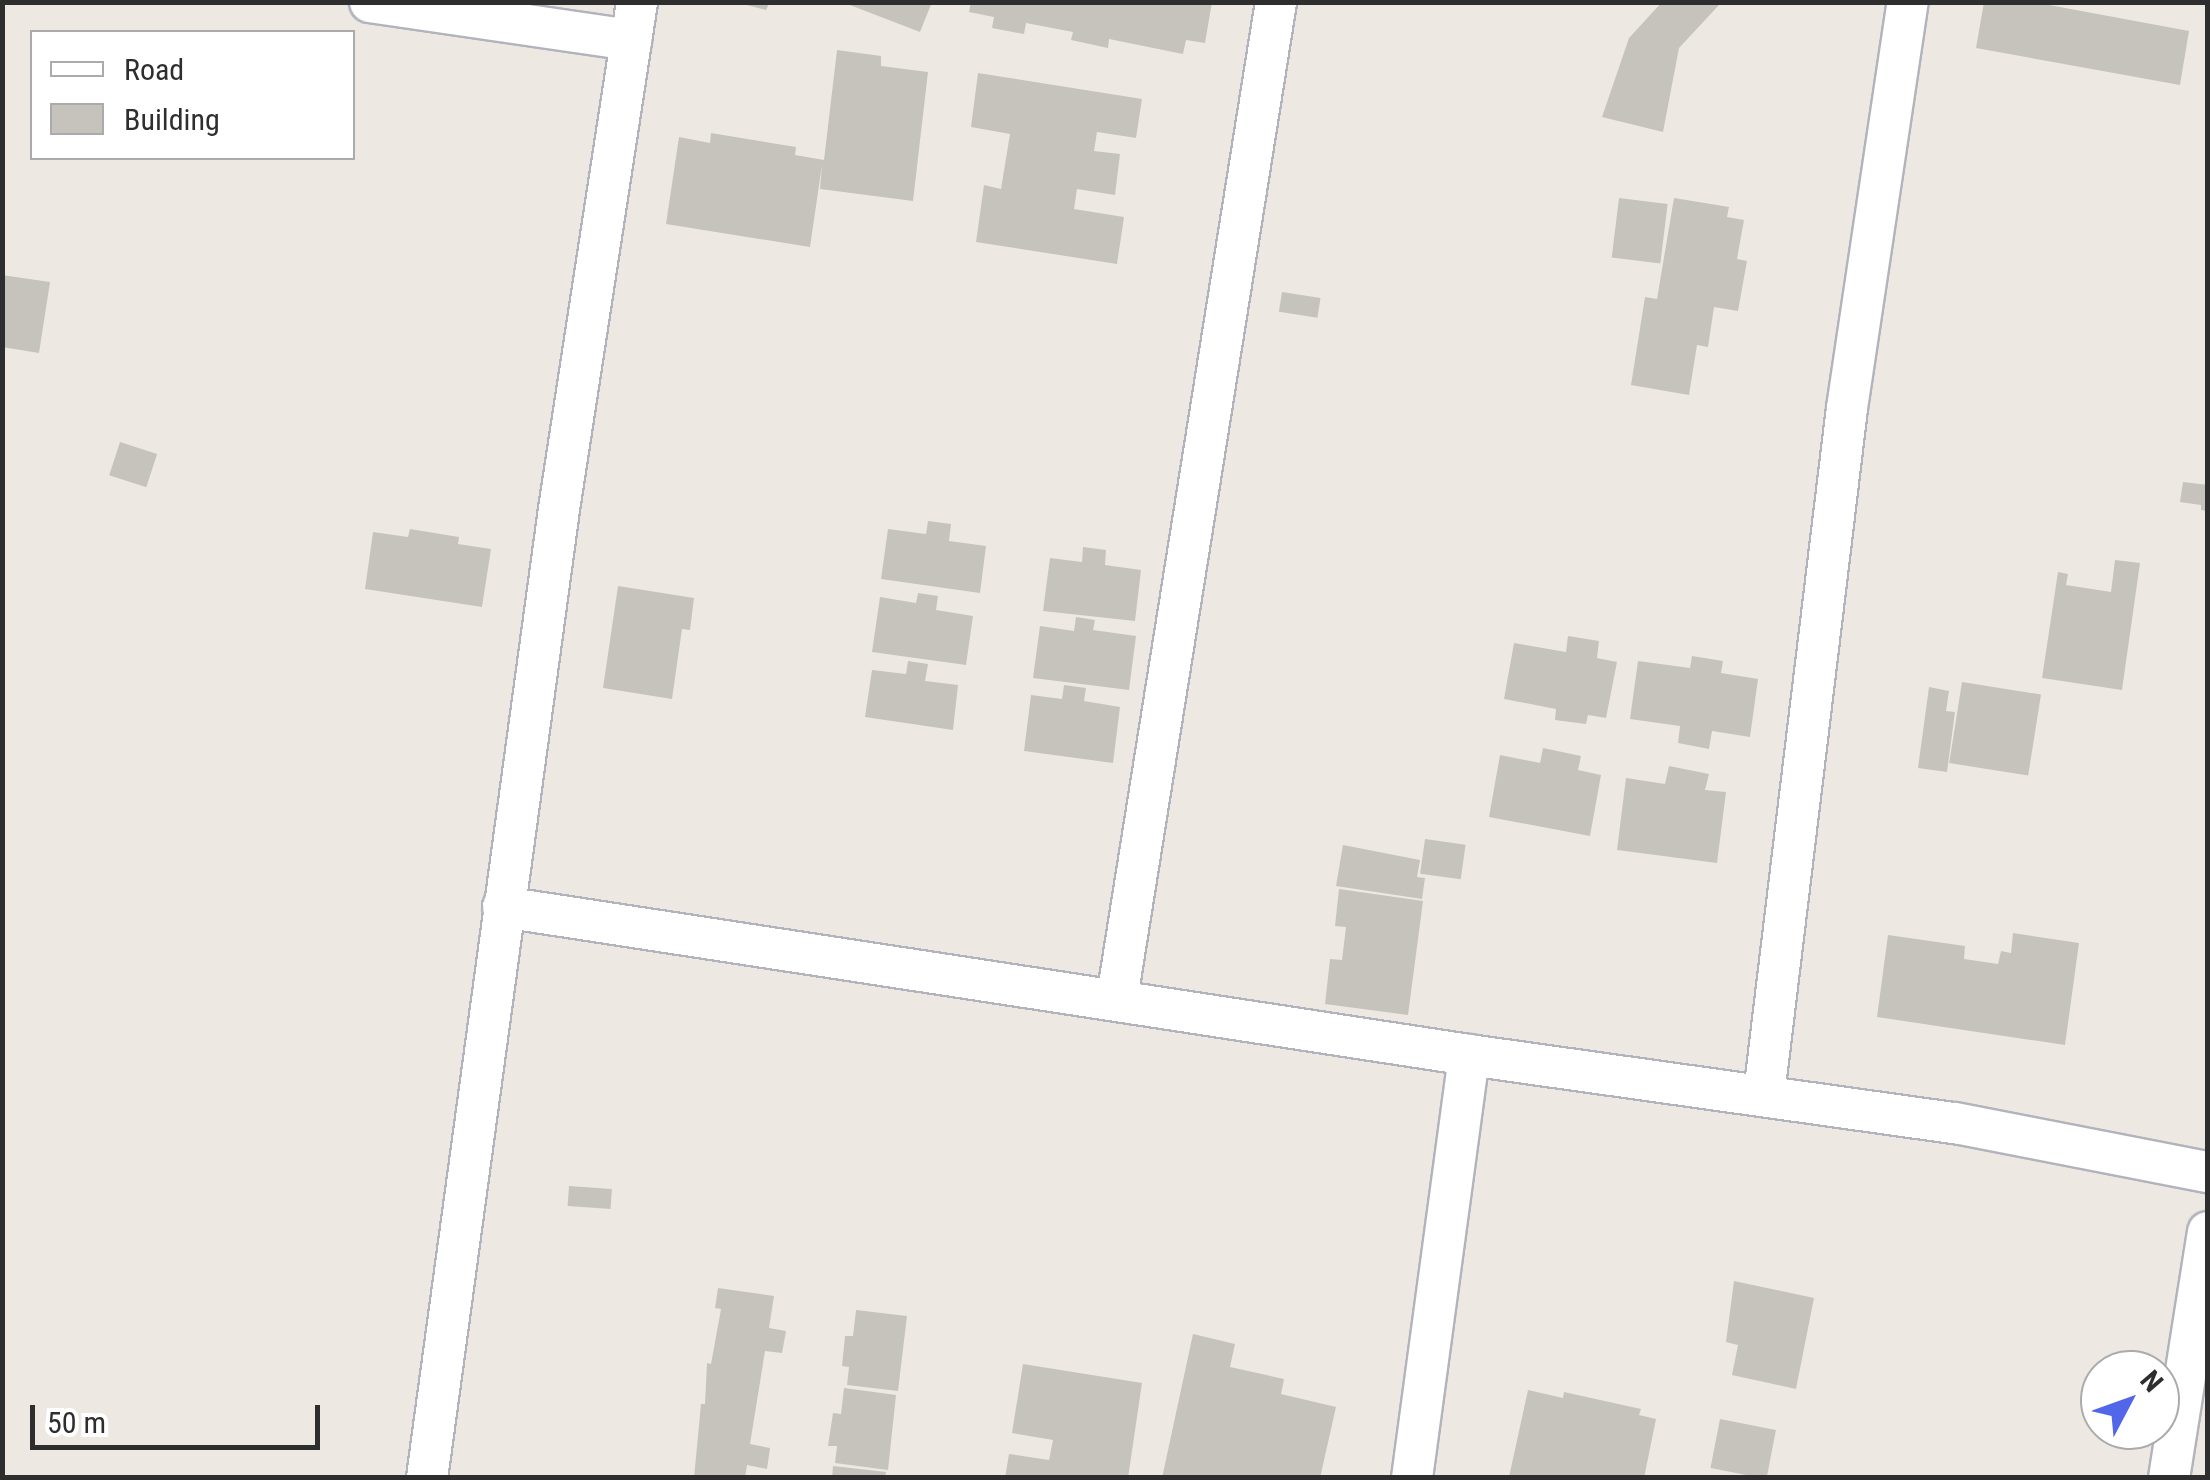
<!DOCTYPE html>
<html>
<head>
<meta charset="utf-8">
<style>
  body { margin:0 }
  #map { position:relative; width:2210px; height:1480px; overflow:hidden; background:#ede9e2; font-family:"Roboto Condensed",sans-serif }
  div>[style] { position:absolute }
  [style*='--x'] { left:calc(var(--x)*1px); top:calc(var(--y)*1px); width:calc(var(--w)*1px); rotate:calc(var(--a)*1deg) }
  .building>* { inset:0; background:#c6c3bd; transform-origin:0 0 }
  .roads { filter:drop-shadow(2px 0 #b2b3bc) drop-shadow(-2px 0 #b2b3bc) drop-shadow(0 2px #b2b3bc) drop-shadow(0 -2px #b2b3bc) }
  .minor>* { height:40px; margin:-20px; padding:0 20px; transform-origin:20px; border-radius:20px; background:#fff }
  span { translate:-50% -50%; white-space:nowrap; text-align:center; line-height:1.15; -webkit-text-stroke:8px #fff; paint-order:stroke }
  .frame { position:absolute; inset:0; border:5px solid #2e2e2e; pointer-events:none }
  .legend { position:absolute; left:30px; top:30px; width:325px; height:130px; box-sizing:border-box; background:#fff; border:2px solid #ababab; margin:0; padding:12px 18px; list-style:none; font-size:30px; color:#2e2e2e }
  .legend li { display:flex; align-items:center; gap:20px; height:50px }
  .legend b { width:50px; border:2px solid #ababab }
  .north { position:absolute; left:2080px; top:1350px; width:100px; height:100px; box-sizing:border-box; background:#fff; border:2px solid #ababab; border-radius:50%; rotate:49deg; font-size:28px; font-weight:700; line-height:40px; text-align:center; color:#2e2e2e }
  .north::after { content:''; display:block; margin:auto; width:35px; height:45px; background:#5266ea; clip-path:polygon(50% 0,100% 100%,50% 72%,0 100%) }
  .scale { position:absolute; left:30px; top:1405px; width:290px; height:45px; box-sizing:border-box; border:5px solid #2e2e2e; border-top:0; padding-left:12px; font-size:30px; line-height:35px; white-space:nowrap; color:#2e2e2e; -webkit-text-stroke:8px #fff; paint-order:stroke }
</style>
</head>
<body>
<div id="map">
  <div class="building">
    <div style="clip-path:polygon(735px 2px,770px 2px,766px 10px)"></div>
    <div style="clip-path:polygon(842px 2px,932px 2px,920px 32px)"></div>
    <div style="clip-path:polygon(971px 2px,1212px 2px,1205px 43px,1186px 40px,1183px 54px,1109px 39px,1108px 48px,1071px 40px,1073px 32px,1026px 23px,1024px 34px,992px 28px,994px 17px,969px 12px)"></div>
    <div style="clip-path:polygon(1662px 2px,1719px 5px,1679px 48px,1663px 132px,1602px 117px,1629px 38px)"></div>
    <div style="clip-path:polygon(1984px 2px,2033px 2px,2189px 31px,2180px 85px,1976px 48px)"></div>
    <div style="clip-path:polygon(837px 50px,881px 56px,881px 66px,928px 72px,913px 201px,820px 189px,822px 165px,810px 247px,666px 224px,679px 137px,710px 143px,711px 133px,796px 147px,795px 155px,824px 160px)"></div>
    <div style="clip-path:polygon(978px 73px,1142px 99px,1136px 138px,1097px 132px,1094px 151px,1120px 154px,1115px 195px,1077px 189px,1074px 209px,1124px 217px,1117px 264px,976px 242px,984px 185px,1001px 189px,1010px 134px,971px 127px)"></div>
    <div style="left:1619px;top:198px;width:49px;height:60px;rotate:7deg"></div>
    <div style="clip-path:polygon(1674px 198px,1729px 207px,1727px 217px,1744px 220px,1737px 259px,1747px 261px,1738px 311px,1714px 307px,1708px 347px,1697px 345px,1689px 395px,1631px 385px,1645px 297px,1657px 299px)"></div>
    <div style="clip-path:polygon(2px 275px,50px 282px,39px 353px,2px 347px)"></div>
    <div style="left:1282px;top:292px;width:39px;height:20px;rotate:9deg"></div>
    <div style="left:120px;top:442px;width:39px;height:35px;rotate:18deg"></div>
    <div style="clip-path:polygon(2183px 482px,2208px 485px,2208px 511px,2201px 510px,2201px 505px,2180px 502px)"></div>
    <div style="clip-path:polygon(928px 521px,951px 524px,949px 541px,986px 546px,980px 593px,881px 579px,888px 529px,926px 534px)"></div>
    <div style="clip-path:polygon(410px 529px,459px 537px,458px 544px,491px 549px,482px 607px,365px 589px,373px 532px,408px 537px)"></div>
    <div style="clip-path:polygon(1083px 547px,1106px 550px,1105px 565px,1141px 570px,1135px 621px,1043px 611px,1050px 558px,1082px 562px)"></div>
    <div style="clip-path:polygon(2115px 560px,2140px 563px,2122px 690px,2042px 678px,2058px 572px,2068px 574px,2066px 585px,2111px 592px)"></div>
    <div style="clip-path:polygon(618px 586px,694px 598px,690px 630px,682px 629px,672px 699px,603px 688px)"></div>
    <div style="clip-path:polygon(918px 593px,938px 596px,936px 610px,973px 616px,966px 665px,872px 652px,880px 597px,916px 603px)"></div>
    <div style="clip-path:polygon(1076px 617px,1095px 620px,1093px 630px,1136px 636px,1129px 690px,1033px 678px,1040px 626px,1074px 631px)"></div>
    <div style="clip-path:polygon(1568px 636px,1599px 641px,1597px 658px,1617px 662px,1606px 718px,1588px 715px,1586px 724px,1555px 720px,1556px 709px,1504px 699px,1514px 643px,1566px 652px)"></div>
    <div style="clip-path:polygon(1692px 656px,1723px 661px,1721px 673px,1758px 679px,1750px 737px,1712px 731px,1709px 749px,1678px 743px,1680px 726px,1630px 719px,1638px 661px,1690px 668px)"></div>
    <div style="clip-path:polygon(908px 661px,928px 664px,925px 681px,958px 685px,953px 730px,865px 717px,872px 670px,906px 674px)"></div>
    <div style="left:1962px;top:682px;width:80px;height:82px;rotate:9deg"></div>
    <div style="clip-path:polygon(1064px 685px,1086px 688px,1084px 701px,1120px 707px,1113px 763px,1024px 751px,1031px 695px,1062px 699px)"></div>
    <div style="clip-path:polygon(1929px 687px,1949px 691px,1946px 711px,1955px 712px,1947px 772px,1918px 768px)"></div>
    <div style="clip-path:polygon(1543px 748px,1581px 756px,1578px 770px,1601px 775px,1590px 836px,1489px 817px,1500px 755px,1540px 763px)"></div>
    <div style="clip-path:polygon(1669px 766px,1709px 774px,1705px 790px,1726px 792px,1717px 863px,1617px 850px,1626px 778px,1665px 784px)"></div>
    <div style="left:1425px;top:839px;width:41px;height:35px;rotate:8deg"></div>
    <div style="clip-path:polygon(1343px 845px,1420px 860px,1417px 877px,1425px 878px,1422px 899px,1336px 886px)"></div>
    <div style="clip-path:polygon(1339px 889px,1423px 901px,1408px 1015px,1325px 1004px,1330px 959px,1342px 960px,1346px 927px,1335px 926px)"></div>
    <div style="clip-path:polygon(2013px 933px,2079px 943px,2065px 1045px,1877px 1017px,1888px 935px,1965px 946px,1964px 959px,1998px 964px,2001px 951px,2011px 953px)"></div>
    <div style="left:569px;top:1186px;width:43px;height:20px;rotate:4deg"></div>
    <div style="clip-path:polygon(1734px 1281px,1814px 1298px,1796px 1389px,1732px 1375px,1738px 1345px,1726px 1342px)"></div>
    <div style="clip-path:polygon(718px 1288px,774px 1296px,769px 1328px,786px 1331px,782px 1353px,765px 1351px,750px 1444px,770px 1448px,767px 1469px,747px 1465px,745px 1478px,694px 1478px,701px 1404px,705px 1404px,707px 1363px,711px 1364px,721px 1309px,715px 1308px)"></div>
    <div style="clip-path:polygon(856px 1310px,907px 1316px,898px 1391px,847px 1385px,849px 1367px,842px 1366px,845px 1336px,853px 1336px)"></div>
    <div style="clip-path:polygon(1193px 1334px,1235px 1344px,1230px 1367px,1284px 1379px,1281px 1394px,1336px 1407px,1320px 1478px,1162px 1478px)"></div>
    <div style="clip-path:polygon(1023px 1364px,1142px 1383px,1128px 1478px,1005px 1478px,1009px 1454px,1049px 1460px,1053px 1440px,1012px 1433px)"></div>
    <div style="clip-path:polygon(844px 1388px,896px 1395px,888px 1470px,835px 1463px,837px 1446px,828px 1446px,833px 1413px,841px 1414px)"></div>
    <div style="clip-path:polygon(1528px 1390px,1563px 1398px,1564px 1392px,1641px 1409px,1639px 1415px,1656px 1419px,1644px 1478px,1509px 1477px)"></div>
    <div style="left:1720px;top:1419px;width:57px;height:50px;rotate:11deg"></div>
    <div style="clip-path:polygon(833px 1466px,886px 1472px,885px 1478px,832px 1478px)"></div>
  </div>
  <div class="roads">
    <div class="minor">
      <div style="--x:370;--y:2;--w:264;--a:8.3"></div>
      <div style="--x:503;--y:907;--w:977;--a:8.71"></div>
      <div style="--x:1469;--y:1055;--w:491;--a:8"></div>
      <div style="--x:1955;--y:1123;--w:258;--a:11"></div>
      <div style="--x:1117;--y:998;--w:1009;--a:-80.93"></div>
      <div style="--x:1764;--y:1094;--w:691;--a:-83.1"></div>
      <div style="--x:1847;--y:408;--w:411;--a:-81.5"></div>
      <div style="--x:427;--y:1478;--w:978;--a:-82.24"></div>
      <div style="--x:559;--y:509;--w:513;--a:-81.25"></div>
      <div style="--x:1412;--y:1478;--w:427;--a:-82.3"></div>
      <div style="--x:2169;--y:1478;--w:249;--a:-81"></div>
    </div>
  </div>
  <div class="frame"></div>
  <ul class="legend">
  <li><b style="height:12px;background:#fff"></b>Road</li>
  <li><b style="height:28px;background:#c6c3bd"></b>Building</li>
  </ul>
  <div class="north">N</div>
  <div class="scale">50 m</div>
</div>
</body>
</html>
